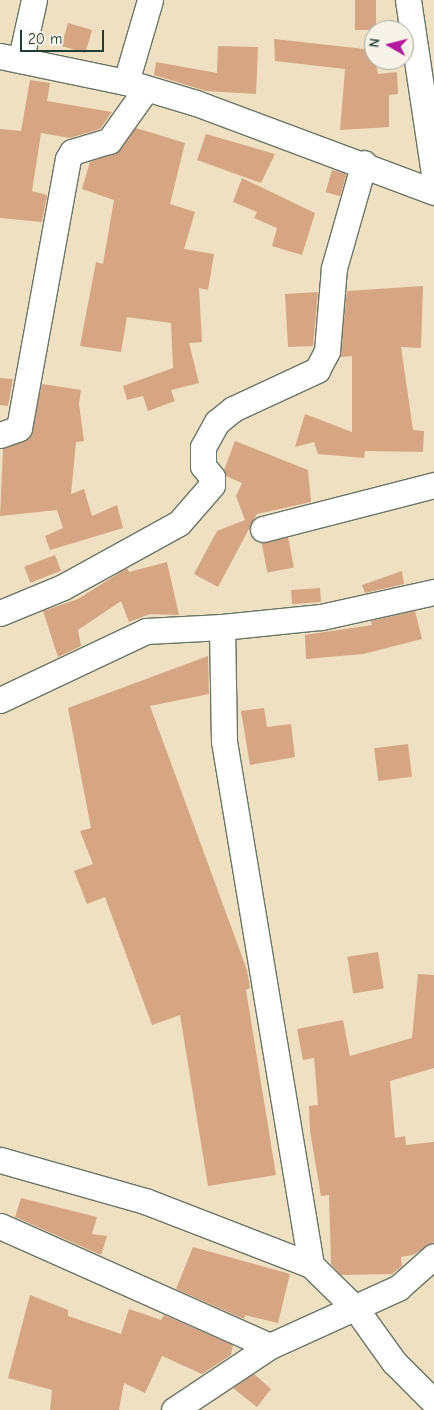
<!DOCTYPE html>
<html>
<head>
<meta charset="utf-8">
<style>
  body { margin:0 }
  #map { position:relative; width:434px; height:1410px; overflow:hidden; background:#f0e0c2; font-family:"Comic Neue",sans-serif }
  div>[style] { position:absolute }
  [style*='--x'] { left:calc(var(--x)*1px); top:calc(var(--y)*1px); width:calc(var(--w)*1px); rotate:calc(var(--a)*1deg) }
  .building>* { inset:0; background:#d5a584; transform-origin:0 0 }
  .roads { filter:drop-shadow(1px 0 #687666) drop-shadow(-1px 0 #687666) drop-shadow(0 1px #687666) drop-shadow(0 -1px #687666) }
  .street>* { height:25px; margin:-12.5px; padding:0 12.5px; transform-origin:12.5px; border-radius:12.5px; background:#fff }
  span { translate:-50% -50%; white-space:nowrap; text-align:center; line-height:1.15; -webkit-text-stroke:4.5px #f7f3e8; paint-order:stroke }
  .north { position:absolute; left:364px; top:20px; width:50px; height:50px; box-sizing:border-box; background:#f7f3e8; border:1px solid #a1aaa0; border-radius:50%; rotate:278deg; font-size:14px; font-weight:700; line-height:20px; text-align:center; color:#1f3d34 }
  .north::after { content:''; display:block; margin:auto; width:18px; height:22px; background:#b5179e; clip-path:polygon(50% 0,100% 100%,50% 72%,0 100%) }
  .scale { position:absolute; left:20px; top:30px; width:84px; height:22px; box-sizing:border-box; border:2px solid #1f3d34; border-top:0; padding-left:6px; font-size:15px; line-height:18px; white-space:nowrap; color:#1f3d34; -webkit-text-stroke:4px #f7f3e8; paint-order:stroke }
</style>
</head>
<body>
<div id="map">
  <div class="building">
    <div style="left:355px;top:0;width:21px;height:30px"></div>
    <div style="left:68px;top:23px;width:25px;height:24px;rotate:16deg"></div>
    <div style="clip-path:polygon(274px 39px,374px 50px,378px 74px,397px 72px,398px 94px,389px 95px,389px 127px,340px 130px,345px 69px,275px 61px)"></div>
    <div style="clip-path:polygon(218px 46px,258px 47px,256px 94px,206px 91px,154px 75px,156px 62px,217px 73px)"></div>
    <div style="clip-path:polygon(30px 80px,50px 83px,47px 101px,112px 112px,100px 129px,70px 138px,41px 133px,32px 191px,47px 195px,42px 222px,0 218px,0 129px,21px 131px)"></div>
    <div style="clip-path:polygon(136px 128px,185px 143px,170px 204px,195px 212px,184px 249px,214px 254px,208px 290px,199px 288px,202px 342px,189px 343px,199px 383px,171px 390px,175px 401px,148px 411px,143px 396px,127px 400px,123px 386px,173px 368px,171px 323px,127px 317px,121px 352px,80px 346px,96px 262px,103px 264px,114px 200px,82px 189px,90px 162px,120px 150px)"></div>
    <div style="clip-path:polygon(206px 134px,275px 154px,261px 183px,197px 160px)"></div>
    <div style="left:332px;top:170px;width:15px;height:23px;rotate:16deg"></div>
    <div style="clip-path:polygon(242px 178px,315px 213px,302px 255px,272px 246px,277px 228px,254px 218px,257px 212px,233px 202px)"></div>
    <div style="clip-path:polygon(423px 286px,421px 348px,401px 347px,413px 430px,424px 431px,423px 452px,365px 451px,364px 458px,318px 454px,314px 442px,295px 447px,305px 414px,352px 432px,352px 356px,340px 357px,347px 291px)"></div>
    <div style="clip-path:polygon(318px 292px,313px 346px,288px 347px,285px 294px)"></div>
    <div style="clip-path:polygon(0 378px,13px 379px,8px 406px,0 405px)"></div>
    <div style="clip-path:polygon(42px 384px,81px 390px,79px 404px,84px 441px,76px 442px,71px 494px,84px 489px,92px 516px,117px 505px,123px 528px,50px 550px,45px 536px,63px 528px,57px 510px,0 516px,3px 449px,30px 437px)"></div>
    <div style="clip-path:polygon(235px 441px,308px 470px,311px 502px,257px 514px,218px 587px,194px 574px,217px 531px,245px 520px,236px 496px,242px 483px,226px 476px,224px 470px)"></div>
    <div style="left:288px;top:537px;width:31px;height:27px;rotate:79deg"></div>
    <div style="left:55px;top:555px;width:17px;height:33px;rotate:69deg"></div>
    <div style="clip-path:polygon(167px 562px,179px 615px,150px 614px,129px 622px,121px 601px,78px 630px,81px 646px,58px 657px,43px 611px,78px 599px,127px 568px,129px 572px)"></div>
    <div style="clip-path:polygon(402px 571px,404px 584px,365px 593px,362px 585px)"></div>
    <div style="left:320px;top:588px;width:14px;height:29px;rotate:86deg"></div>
    <div style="clip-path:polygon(415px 611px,422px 639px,363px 654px,306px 659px,305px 635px,372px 625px,371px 621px)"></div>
    <div style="clip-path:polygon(208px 656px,209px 694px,150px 706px,247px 970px,250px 988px,246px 990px,276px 1175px,208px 1186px,180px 1015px,152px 1025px,105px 897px,87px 904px,74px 871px,93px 864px,80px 831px,91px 828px,68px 708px)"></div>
    <div style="clip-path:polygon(264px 708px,267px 727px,291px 724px,295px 757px,250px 765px,241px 711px)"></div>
    <div style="left:408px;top:744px;width:33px;height:34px;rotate:83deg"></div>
    <div style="left:378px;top:952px;width:37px;height:31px;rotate:81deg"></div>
    <div style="clip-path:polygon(418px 974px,434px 975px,434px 1068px,390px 1081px,395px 1138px,405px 1136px,406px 1145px,434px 1142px,434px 1242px,413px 1255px,401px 1257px,402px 1266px,392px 1274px,341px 1275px,331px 1264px,329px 1195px,321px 1196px,310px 1131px,309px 1106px,318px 1105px,314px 1058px,303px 1060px,297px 1029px,343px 1020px,350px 1056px,412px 1038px)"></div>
    <div style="clip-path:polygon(21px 1198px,97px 1217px,92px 1234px,107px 1236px,101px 1255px,15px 1217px)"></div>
    <div style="clip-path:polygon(193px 1247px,290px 1274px,278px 1323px,245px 1315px,244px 1319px,176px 1289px)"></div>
    <div style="clip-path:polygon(30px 1295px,68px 1310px,68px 1316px,121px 1334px,129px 1309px,161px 1320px,164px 1315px,233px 1345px,231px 1355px,202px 1374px,162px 1356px,145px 1393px,124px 1383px,119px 1410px,50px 1410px,52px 1390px,8px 1378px)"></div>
    <div style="clip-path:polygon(254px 1374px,271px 1389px,257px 1407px,233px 1388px)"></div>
  </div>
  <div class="roads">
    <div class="street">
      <div style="--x:408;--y:0;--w:175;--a:81.5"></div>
      <div style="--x:0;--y:56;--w:129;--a:11.7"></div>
      <div style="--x:126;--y:82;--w:73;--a:16.7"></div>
      <div style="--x:196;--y:103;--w:254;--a:20.5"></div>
      <div style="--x:21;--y:58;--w:59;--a:-77.4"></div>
      <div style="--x:126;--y:82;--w:85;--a:-73.7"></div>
      <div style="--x:0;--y:435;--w:20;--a:-20"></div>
      <div style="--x:19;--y:428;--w:273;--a:-79.7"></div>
      <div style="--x:68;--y:159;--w:8;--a:-60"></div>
      <div style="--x:72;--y:152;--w:39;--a:-17"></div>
      <div style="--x:109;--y:141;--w:64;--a:-54.6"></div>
      <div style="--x:263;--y:529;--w:177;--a:-14.4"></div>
      <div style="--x:0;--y:613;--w:68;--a:-22.4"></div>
      <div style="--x:63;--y:587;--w:132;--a:-28.9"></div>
      <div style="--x:179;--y:523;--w:50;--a:-49"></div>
      <div style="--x:212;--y:485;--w:8;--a:-90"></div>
      <div style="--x:212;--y:477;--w:14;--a:-129"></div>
      <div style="--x:203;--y:466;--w:19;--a:-90"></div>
      <div style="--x:203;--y:447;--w:29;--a:-61"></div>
      <div style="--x:217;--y:422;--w:21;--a:-39"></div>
      <div style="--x:233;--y:409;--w:93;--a:-24.9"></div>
      <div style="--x:317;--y:370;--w:21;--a:-62"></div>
      <div style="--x:327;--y:351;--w:83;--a:-85.2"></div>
      <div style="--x:334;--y:268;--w:109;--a:-74.1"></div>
      <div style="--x:0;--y:700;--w:161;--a:-25.3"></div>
      <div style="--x:146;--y:631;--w:76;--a:-3"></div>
      <div style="--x:0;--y:1160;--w:151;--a:15.8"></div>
      <div style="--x:145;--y:1201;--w:178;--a:21.1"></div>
      <div style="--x:311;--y:1265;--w:63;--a:44.4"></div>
      <div style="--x:356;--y:1309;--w:65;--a:54.4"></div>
      <div style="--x:394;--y:1362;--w:57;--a:45"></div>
      <div style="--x:0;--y:1226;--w:295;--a:24"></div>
      <div style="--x:311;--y:1265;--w:531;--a:-99.43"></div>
      <div style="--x:224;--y:741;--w:114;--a:-91"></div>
      <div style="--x:222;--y:627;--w:100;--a:-5.8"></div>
      <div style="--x:321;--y:617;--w:116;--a:-12.5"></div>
      <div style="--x:174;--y:1410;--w:115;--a:-33.7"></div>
      <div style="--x:270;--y:1346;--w:141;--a:-24.4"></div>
      <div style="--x:398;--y:1288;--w:48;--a:-41.6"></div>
    </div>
  </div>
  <div class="north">N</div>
  <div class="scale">20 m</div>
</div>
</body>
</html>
